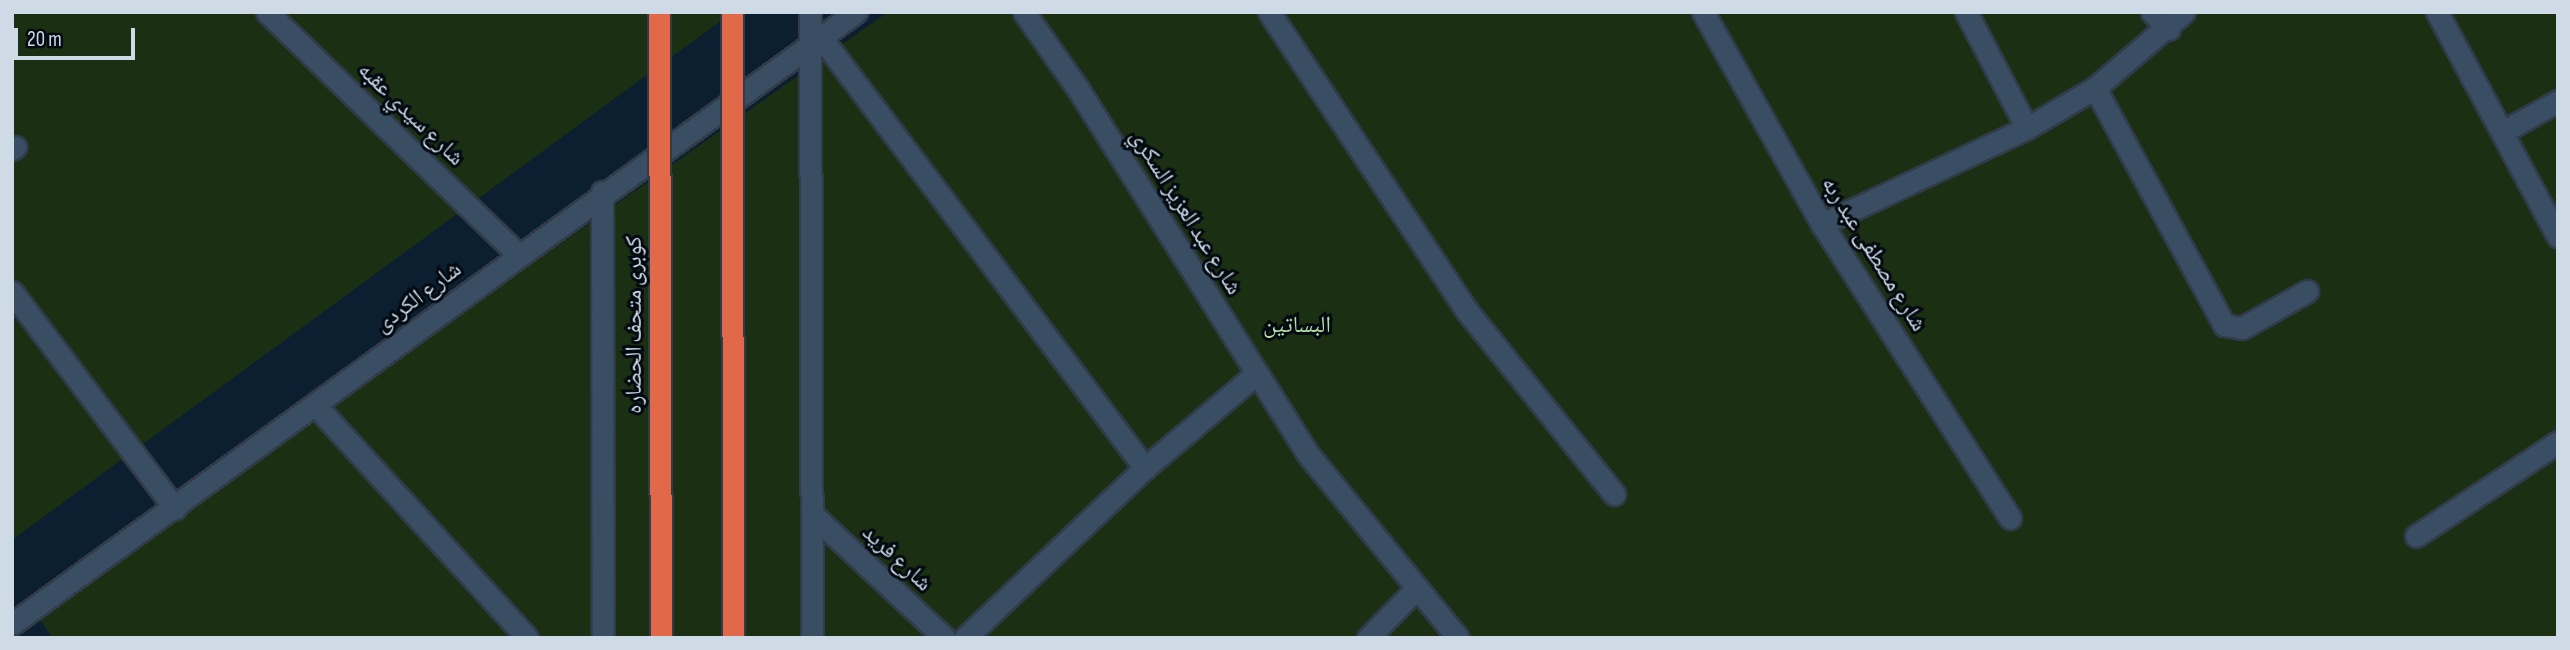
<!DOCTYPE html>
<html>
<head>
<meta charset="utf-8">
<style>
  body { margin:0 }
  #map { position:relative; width:2570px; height:650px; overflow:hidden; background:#0b1f31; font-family:"Sofia Sans Condensed","Noto Naskh Arabic",sans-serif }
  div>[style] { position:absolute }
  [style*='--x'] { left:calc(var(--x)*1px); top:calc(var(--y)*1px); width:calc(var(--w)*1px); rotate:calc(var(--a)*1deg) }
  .green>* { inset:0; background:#1b2f13 }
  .roads { filter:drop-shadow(2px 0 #313b4a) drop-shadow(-2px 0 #313b4a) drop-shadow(0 2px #313b4a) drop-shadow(0 -2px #313b4a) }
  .minor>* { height:21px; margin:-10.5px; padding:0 10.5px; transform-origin:10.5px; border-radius:10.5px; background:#394e63 }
  .bridges { filter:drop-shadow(2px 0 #313b4a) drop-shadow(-2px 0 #313b4a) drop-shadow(0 2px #313b4a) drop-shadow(0 -2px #313b4a) }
  .highway-bridge>* { height:21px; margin:-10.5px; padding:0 10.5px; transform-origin:10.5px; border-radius:10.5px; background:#e16848 }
  span { translate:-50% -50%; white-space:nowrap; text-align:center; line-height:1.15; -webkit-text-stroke:6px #030910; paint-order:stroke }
  .street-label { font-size:23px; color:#cedbe7 }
  .park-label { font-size:23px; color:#b4e0a5 }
  .frame { position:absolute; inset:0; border:14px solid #cedbe7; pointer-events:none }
  .scale { position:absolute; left:14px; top:28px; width:121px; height:32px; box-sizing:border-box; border:4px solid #cedbe7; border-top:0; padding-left:9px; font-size:21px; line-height:24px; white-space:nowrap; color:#cedbe7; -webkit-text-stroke:5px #030910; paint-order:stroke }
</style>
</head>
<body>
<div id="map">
  <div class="green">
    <div style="clip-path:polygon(12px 12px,733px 12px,12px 540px)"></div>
    <div style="clip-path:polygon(888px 12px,2558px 12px,2558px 638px,52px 638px,37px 614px)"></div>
  </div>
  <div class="roads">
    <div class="minor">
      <div style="--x:267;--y:12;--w:349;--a:44"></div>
      <div style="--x:810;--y:12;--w:626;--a:89.82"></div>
      <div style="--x:1024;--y:12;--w:94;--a:55"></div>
      <div style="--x:1078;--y:89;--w:430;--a:57.8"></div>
      <div style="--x:1307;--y:453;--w:239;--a:50.8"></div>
      <div style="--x:1269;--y:12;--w:359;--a:56.5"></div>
      <div style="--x:1467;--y:311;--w:235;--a:51.2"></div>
      <div style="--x:1703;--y:12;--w:243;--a:60.7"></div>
      <div style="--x:1822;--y:224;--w:349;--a:57.4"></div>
      <div style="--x:1966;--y:12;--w:131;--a:62.3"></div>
      <div style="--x:2152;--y:12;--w:24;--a:45"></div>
      <div style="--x:2437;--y:12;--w:255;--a:61.7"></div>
      <div style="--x:820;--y:36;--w:541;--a:53.05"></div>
      <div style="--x:2095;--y:88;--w:270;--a:61.4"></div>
      <div style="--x:2224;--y:325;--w:18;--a:9"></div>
      <div style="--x:2242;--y:328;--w:75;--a:-29.6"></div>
      <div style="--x:2504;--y:131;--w:62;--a:-29.1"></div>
      <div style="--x:12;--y:149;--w:4;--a:-34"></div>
      <div style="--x:602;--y:192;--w:446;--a:89.9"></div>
      <div style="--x:1822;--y:224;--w:226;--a:-25.1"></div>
      <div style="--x:2027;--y:128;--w:79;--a:-30.5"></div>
      <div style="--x:2095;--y:88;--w:117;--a:-40.5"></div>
      <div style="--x:12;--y:292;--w:271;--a:53"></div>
      <div style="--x:317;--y:407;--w:312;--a:47.7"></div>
      <div style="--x:814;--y:516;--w:179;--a:43"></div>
      <div style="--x:2416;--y:536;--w:170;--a:-33.5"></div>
      <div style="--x:12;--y:624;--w:1043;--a:-35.95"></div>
      <div style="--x:965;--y:638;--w:248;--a:-43.4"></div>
      <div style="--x:1145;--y:468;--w:145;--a:-40.3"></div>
      <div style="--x:1368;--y:638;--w:70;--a:-45.6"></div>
    </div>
  </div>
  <div class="bridges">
    <div class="highway-bridge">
      <div style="--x:659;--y:12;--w:626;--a:89.82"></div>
      <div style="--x:732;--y:12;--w:626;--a:89.91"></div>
    </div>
  </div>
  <div class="street-label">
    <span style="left:411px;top:114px;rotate:44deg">شارع سيدي عقبه</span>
    <span style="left:1186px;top:212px;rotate:58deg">شارع عبد العزيز السكري</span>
    <span style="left:1874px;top:254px;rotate:58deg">شارع مصطفى عبد ربه</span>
    <span style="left:418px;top:297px;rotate:-37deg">شارع الكردى</span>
    <span style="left:634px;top:325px;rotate:-90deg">كوبرى متحف الحضاره</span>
    <span style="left:897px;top:558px;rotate:43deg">شارع فريد</span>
  </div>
  <div class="park-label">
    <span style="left:1297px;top:325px">البساتين</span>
  </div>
  <div class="frame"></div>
  <div class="scale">20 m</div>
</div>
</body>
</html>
